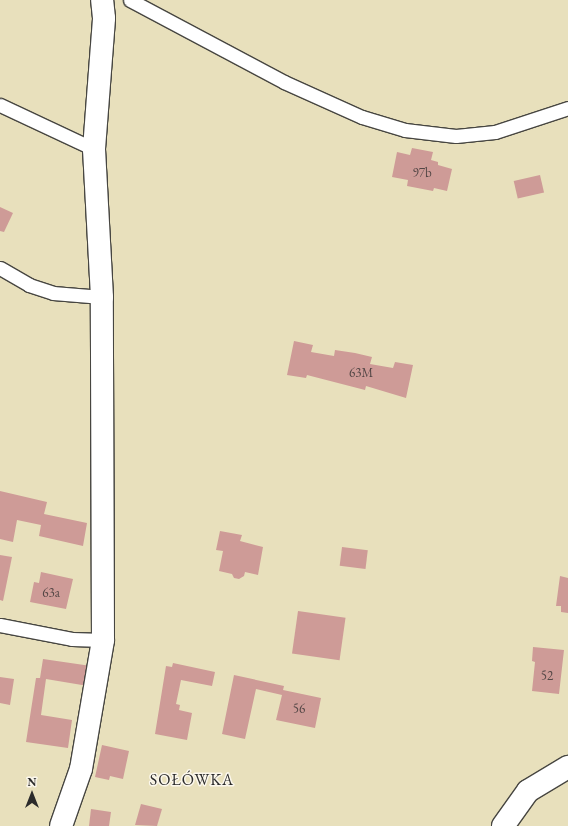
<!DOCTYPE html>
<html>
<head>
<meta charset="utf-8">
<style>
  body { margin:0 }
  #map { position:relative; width:568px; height:826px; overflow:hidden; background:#e8e0bc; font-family:"EB Garamond",serif }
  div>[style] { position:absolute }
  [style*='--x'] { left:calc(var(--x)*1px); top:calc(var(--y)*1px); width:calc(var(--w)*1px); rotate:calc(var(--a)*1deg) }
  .building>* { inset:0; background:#ce9b97; transform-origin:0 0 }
  .roads { filter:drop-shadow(1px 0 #474641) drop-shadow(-1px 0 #474641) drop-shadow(0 1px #474641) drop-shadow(0 -1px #474641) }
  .lane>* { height:13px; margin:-6.5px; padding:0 6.5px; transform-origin:6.5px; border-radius:6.5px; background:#fff }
  .street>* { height:22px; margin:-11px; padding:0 11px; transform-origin:11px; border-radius:11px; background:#fff }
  span { translate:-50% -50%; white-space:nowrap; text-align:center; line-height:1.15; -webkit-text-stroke:3px #fbf7ec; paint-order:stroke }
  .number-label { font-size:13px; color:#544746 }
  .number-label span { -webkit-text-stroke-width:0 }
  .neighbourhood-label { font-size:16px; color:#2b2b2b; letter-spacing:1px }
  .north { position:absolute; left:12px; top:774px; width:40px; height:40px; -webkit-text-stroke:3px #fbf7ec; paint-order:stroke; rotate:0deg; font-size:11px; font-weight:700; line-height:16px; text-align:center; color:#2b2b2b }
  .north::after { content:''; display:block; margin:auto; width:14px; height:18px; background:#2b2b2b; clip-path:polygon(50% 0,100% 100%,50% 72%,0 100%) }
</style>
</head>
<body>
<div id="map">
  <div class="building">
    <div style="clip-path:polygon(412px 148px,433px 152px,431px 160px,438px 162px,438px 165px,452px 169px,447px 191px,434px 188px,433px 191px,407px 186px,408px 180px,392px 177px,397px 152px,410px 155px)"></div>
    <div style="left:540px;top:175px;width:18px;height:27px;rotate:77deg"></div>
    <div style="clip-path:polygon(0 207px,13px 213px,4px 232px,0 231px)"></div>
    <div style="clip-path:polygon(294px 341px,313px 345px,311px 352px,334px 356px,335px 350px,355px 353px,372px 357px,370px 364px,393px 368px,395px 362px,413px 365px,406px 398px,366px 386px,365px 390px,307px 375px,306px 378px,287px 375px)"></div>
    <div style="clip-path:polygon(0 491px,47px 502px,44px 514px,87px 523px,83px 546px,39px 536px,41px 525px,17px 520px,13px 542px,0 539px)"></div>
    <div style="clip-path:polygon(220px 531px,242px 535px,240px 541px,263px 547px,258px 575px,245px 572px,244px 576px,239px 579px,234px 578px,232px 574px,219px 571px,223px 551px,216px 550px)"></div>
    <div style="left:342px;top:547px;width:26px;height:19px;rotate:7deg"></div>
    <div style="clip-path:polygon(0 555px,12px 557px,3px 601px,0 600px)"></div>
    <div style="clip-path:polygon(41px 572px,73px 579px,66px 609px,30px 602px,34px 582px,39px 583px)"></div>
    <div style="clip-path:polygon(560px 576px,568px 578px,568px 613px,561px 612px,561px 606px,556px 606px)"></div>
    <div style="left:298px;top:611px;width:48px;height:43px;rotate:8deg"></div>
    <div style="clip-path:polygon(533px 647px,564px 650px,559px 694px,532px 691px,535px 662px,532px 661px)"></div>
    <div style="clip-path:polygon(43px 659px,91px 666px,88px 686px,46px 679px,41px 715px,72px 720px,68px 748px,26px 742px,36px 678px,40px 678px)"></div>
    <div style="clip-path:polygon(173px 663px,215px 672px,212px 686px,181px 680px,176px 704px,180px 705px,179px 710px,192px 713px,187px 740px,155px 734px,166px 666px,172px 667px)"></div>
    <div style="clip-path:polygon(234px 675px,284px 686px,283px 690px,321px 698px,315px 728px,276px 720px,282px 695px,256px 689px,245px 739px,222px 734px)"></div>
    <div style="clip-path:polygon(0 677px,14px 679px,10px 705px,0 703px)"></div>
    <div style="clip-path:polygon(102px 745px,129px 751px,123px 779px,110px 776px,109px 780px,95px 777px)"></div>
    <div style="clip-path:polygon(141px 804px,162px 809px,157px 826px,135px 825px)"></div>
    <div style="clip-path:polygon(91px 809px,111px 812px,109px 826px,89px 826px)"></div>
  </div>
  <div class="roads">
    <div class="lane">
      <div style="--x:130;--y:0;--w:174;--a:28"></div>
      <div style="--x:284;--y:82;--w:85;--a:24.2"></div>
      <div style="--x:362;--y:117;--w:45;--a:16.8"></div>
      <div style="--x:405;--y:130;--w:51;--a:6.7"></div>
      <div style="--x:456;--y:136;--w:39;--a:-6"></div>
      <div style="--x:495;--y:132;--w:77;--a:-18.2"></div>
      <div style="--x:0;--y:105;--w:104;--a:25.1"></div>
      <div style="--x:0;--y:268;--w:34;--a:30"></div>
      <div style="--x:29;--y:285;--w:25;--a:18"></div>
      <div style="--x:53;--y:293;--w:49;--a:4.7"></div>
      <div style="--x:0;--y:625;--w:73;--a:11"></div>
      <div style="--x:72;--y:639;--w:31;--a:2"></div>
    </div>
    <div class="street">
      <div style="--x:61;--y:826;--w:60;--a:-70.7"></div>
      <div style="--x:81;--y:769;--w:131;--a:-80.3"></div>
      <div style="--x:103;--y:640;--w:343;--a:-90.2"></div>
      <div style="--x:102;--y:297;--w:148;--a:-93.1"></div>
      <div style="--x:94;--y:149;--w:131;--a:-85.6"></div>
      <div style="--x:104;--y:18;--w:18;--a:-96"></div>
      <div style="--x:503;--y:826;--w:43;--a:-54.5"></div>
      <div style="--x:528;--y:791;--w:47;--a:-31"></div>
    </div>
  </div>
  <div class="number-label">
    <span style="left:422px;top:173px">97b</span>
    <span style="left:361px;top:373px">63M</span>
    <span style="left:51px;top:593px">63a</span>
    <span style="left:547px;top:676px">52</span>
    <span style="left:299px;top:709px">56</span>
  </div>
  <div class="neighbourhood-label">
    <span style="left:192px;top:780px">SOŁÓWKA</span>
  </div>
  <div class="north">N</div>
</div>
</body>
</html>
